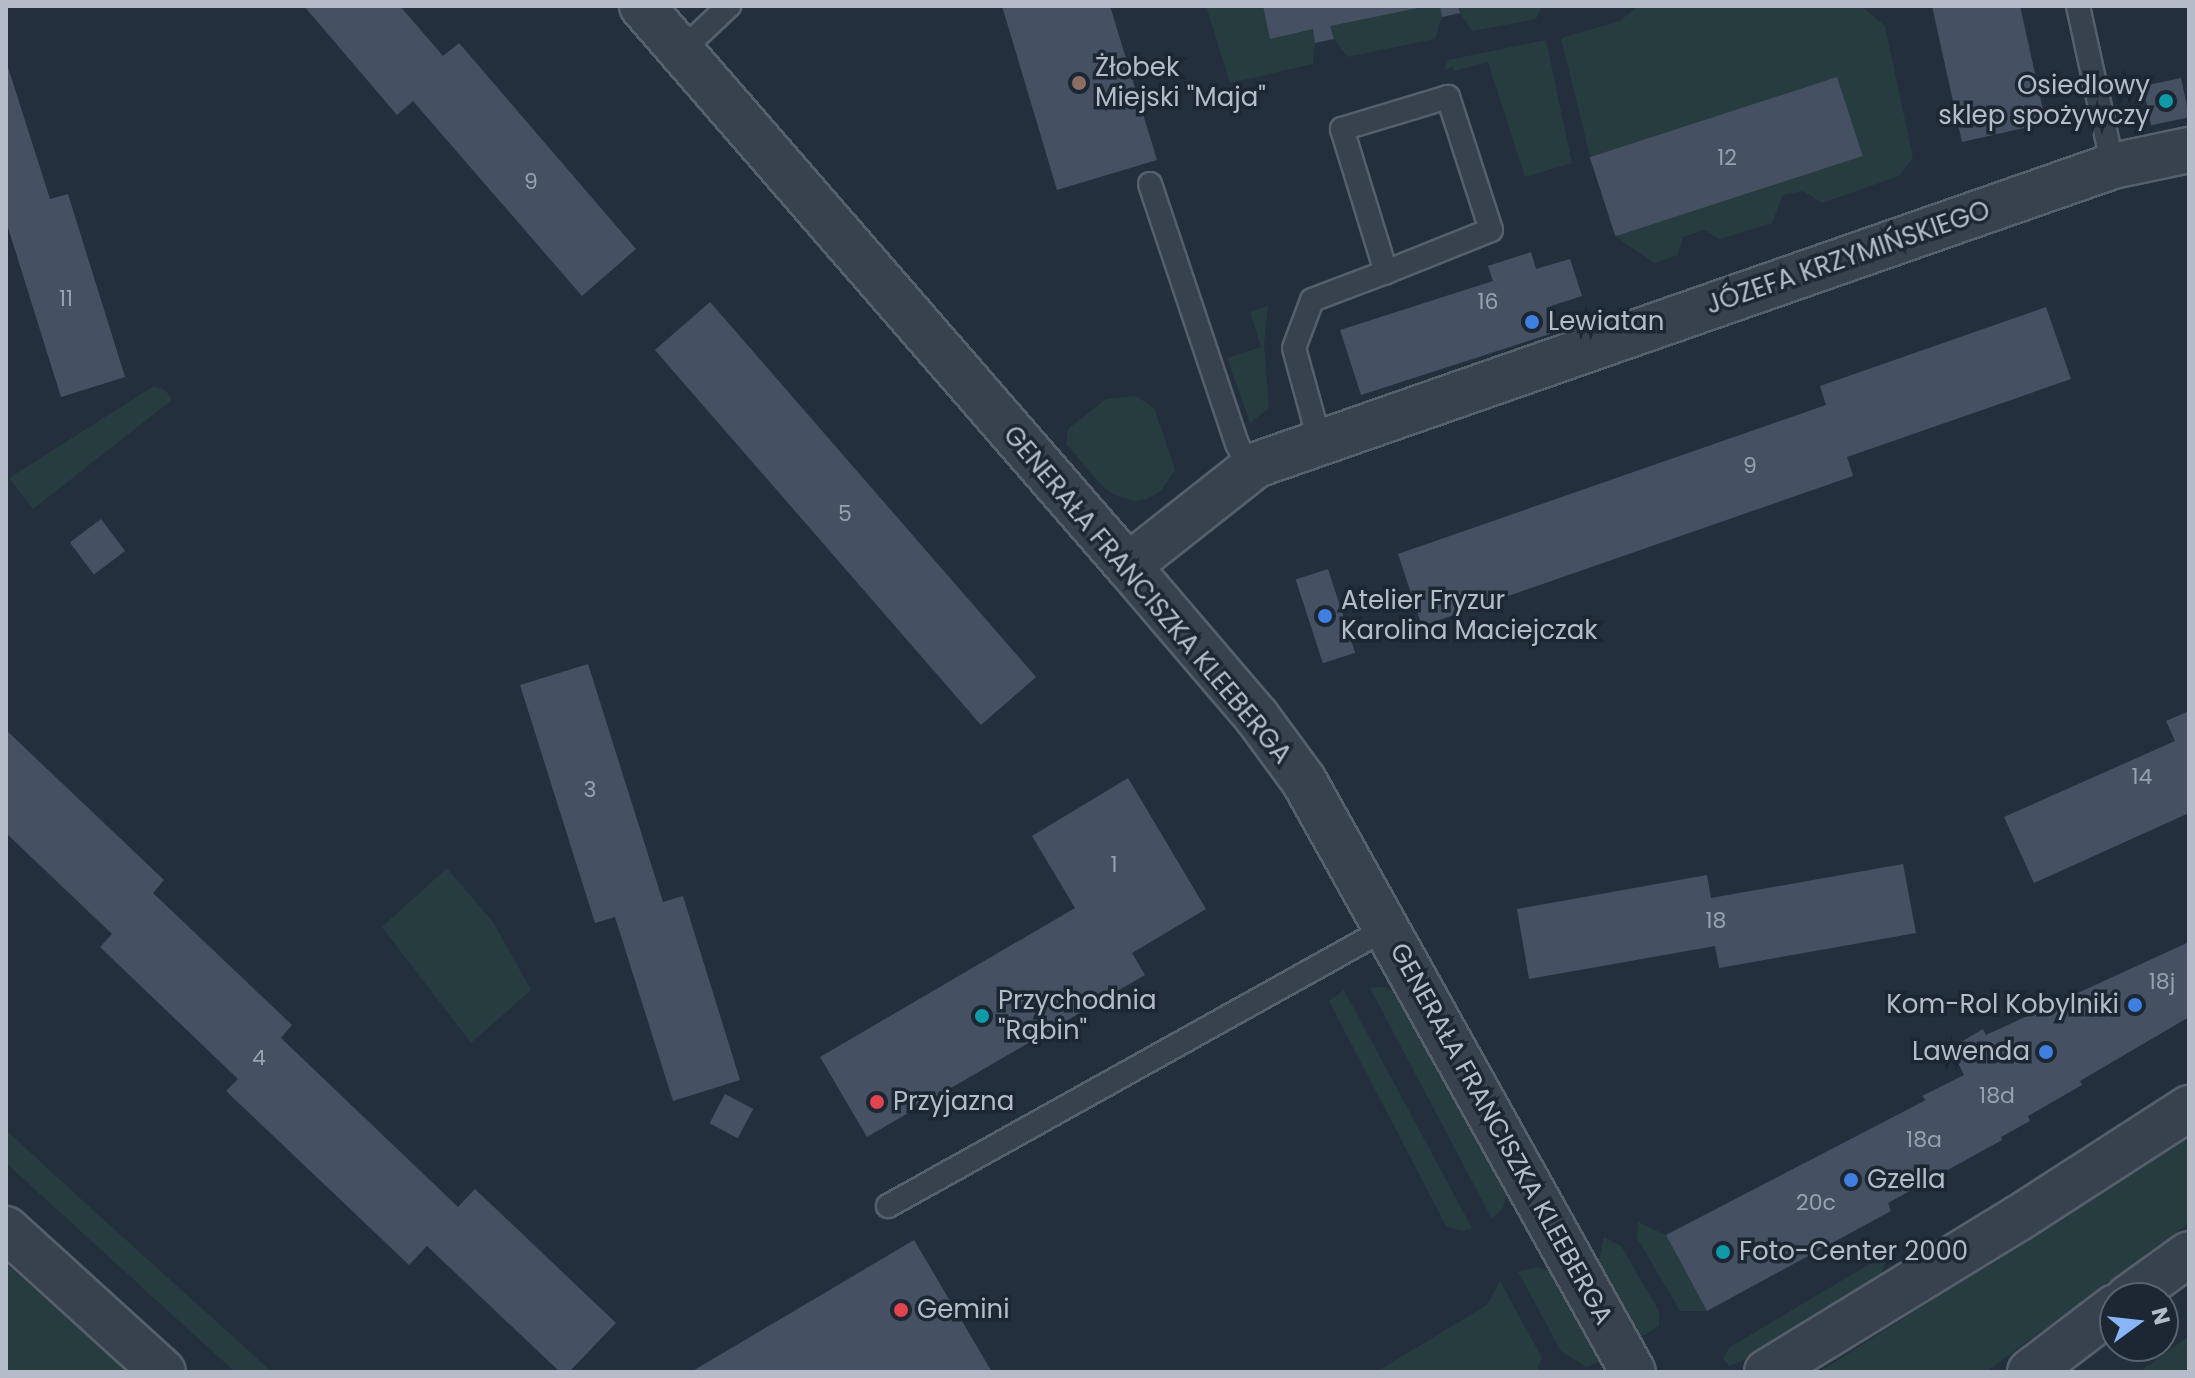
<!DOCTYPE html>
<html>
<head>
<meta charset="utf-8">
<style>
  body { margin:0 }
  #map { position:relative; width:2195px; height:1378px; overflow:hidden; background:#242f3e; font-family:Poppins,sans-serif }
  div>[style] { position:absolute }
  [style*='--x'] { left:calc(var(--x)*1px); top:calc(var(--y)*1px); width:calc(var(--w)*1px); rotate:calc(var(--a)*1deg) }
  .green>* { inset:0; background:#263c3f }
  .building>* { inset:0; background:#455162; transform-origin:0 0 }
  .roads { filter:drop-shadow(2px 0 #565f6c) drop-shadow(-2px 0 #565f6c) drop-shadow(0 2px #565f6c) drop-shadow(0 -2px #565f6c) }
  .service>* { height:22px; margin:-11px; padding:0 11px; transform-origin:11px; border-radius:11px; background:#38414e }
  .minor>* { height:44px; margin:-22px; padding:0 22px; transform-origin:22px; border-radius:22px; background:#38414e }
  .tertiary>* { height:44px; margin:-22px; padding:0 22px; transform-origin:22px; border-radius:22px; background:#38414e }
  .dots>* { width:22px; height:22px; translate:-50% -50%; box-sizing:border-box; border:4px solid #1d2633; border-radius:50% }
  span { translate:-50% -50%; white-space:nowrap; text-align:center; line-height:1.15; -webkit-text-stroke:7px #1d2633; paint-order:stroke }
  .number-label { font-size:22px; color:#98a1af }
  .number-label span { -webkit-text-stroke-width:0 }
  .poi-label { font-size:26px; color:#b4bcc9 }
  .left { translate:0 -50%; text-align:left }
  .right { translate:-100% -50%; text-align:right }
  .street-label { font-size:26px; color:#b4bcc9 }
  .frame { position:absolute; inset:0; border:8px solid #b4bcc9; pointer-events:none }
  .north { position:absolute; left:2099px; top:1282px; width:80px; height:80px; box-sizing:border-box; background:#1d2633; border:2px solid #59626f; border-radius:50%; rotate:75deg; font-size:22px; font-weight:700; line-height:32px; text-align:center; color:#b4bcc9 }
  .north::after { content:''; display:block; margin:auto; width:28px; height:36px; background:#8ab4f8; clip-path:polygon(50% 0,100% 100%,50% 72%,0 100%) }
</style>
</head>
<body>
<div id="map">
  <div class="green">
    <div style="clip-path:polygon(1206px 6px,1542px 6px,1536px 19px,1472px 31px,1460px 13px,1442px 17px,1435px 39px,1347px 57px,1334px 39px,1315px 42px,1313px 64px,1230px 83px)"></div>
    <div style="clip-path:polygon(1638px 6px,1861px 6px,1885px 26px,1913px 158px,1899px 176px,1822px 203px,1803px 191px,1783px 195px,1772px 223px,1720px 239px,1704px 230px,1683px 237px,1678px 255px,1654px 263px,1618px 238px,1591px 160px,1561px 38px,1620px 21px)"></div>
    <div style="clip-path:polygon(1546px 40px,1572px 163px,1525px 177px,1488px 62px,1454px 71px,1453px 67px,1444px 70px,1448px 60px)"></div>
    <div style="clip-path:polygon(1268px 306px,1264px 344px,1269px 408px,1250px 423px,1227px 358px,1261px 347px,1250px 312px)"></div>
    <div style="clip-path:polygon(154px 386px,166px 391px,172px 400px,33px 509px,9px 478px)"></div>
    <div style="clip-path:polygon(1136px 396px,1154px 408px,1175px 470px,1161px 491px,1147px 499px,1134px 501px,1115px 495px,1104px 488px,1066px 444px,1068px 429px,1106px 399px)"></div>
    <div style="clip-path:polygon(447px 868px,493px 922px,531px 990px,471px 1043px,382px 927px)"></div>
    <div style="clip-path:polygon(1385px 987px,1401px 996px,1508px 1188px,1503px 1208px,1492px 1219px,1370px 988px)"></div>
    <div style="clip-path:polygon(1344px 990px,1472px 1228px,1462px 1231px,1446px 1226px,1329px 1001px)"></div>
    <div style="clip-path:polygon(6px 1130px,72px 1191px,272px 1372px,235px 1372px,6px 1163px)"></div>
    <div style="clip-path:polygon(2189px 1137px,2189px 1223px,1986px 1372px,1819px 1372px)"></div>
    <div style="clip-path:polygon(1638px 1222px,1666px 1235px,1707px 1311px,1680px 1311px,1637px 1238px)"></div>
    <div style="clip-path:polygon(1604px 1237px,1621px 1246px,1659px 1311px,1659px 1326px,1638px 1339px,1598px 1265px)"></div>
    <div style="clip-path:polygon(1888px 1253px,1880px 1278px,1740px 1362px,1729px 1366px,1723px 1358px,1730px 1347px)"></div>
    <div style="clip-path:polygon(6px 1264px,127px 1372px,6px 1372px)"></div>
    <div style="clip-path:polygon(1537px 1267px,1554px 1272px,1603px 1361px,1586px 1367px,1561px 1351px,1518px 1272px)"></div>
    <div style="clip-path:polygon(1500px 1281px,1542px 1358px,1536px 1372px,1376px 1372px,1487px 1305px)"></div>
    <div style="clip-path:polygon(2189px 1336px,2189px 1372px,2139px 1372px,2142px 1370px)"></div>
  </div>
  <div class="building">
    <div style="clip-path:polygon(304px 6px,400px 6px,443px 56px,459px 43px,636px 249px,582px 296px,413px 101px,397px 115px)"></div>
    <div style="clip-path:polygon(1002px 6px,1110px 6px,1157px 160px,1057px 190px)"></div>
    <div style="clip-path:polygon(1263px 6px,1423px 6px,1423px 7px,1330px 26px,1334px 39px,1315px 43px,1313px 29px,1270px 39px)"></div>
    <div style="clip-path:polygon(1440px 6px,1458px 6px,1460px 13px,1442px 17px)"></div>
    <div style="clip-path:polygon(1932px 6px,2020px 6px,2046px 123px,1962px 142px)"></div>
    <div style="clip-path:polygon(6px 61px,50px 199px,68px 194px,125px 377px,61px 397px,6px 221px)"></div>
    <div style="left:1837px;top:77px;width:83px;height:260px;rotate:72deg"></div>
    <div style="left:2181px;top:78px;width:40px;height:39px;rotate:78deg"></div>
    <div style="clip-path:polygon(1531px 252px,1536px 269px,1570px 259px,1582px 296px,1548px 307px,1556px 332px,1361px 395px,1340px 330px,1493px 281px,1488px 266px)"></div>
    <div style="left:710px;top:302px;width:497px;height:73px;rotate:49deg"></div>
    <div style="clip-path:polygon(2046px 307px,2071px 379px,1847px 457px,1853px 476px,1422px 626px,1398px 554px,1826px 405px,1820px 386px)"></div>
    <div style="left:101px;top:519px;width:40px;height:39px;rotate:53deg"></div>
    <div style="left:1328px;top:569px;width:88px;height:34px;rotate:72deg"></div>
    <div style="clip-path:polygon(588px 664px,663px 902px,683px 896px,740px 1080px,673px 1101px,615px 917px,595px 923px,520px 685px)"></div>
    <div style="clip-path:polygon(2189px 711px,2189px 813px,2034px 883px,2004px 817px,2175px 741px,2166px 721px)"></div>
    <div style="clip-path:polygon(6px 730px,164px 880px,153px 893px,292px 1025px,281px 1038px,458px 1207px,475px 1189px,616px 1323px,569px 1372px,560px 1372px,427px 1246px,409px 1265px,226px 1091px,238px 1079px,100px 947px,112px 934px,6px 833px)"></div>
    <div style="clip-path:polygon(1128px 778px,1206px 909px,1132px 953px,1145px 975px,867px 1137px,820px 1057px,1075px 908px,1032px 836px)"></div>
    <div style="clip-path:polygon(1903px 864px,1916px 933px,1719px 968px,1715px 946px,1529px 979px,1517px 909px,1707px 875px,1711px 898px)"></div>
    <div style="clip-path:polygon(2189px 942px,2189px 1017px,2080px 1081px,2082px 1085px,2028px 1116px,2030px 1121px,2001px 1137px,2002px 1140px,1888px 1203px,1891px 1211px,1707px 1311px,1666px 1235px,1926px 1100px,1922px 1096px,1964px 1075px,1951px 1048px,1983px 1029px,1986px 1035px)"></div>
    <div style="left:725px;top:1094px;width:32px;height:33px;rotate:28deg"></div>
    <div style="clip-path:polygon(914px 1240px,992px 1372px,691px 1372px)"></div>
  </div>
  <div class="roads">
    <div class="service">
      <div style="--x:2078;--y:6;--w:164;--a:77.7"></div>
      <div style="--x:681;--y:51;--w:66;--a:-43.2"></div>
      <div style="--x:1150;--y:184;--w:274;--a:71.5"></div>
      <div style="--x:1237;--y:444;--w:29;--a:61"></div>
      <div style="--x:1320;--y:443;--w:98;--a:-105.3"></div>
      <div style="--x:1294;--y:348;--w:51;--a:-69.4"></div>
      <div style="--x:1312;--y:300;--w:79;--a:-20.7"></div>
      <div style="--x:1386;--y:272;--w:113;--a:-21.8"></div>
      <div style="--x:1491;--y:230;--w:140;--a:-107.9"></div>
      <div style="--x:1448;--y:97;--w:111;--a:163.2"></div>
      <div style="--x:1342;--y:129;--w:150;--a:72.9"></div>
      <div style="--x:888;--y:1206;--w:571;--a:-29.12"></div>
    </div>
    <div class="minor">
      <div style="--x:642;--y:6;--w:741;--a:49.05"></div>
      <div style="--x:1128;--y:566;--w:199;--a:49.5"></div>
      <div style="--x:1257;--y:717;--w:79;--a:53.7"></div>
      <div style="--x:1304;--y:781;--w:676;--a:60.9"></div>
      <div style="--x:1128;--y:566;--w:163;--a:-38.3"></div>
      <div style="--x:1256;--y:465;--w:908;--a:-19.23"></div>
      <div style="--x:2113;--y:166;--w:78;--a:-11.9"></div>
    </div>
    <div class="tertiary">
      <div style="--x:6;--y:1229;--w:212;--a:42.3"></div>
      <div style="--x:2128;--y:1298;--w:75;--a:-35.8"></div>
      <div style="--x:1767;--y:1372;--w:293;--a:-31.5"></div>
      <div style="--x:2017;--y:1219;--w:205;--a:-32.8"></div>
      <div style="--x:2030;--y:1372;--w:107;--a:-37.4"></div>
    </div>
  </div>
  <div class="dots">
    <div style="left:1079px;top:83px;background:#8d6e63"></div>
    <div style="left:2166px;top:101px;background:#0f9aa8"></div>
    <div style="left:1532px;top:322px;background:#3f7fe0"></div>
    <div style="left:1325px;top:616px;background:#3f7fe0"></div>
    <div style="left:2135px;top:1005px;background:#3f7fe0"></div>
    <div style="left:982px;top:1016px;background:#0f9aa8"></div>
    <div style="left:2046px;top:1052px;background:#3f7fe0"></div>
    <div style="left:877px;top:1102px;background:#e0444e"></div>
    <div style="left:1851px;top:1180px;background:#3f7fe0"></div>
    <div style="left:1723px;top:1252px;background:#0f9aa8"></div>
    <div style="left:901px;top:1310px;background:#e0444e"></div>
  </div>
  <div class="number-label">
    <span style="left:1727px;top:158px">12</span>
    <span style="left:531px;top:182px">9</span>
    <span style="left:66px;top:299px">11</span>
    <span style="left:1488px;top:302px">16</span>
    <span style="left:1750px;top:466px">9</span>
    <span style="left:845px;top:514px">5</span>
    <span style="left:2142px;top:777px">14</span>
    <span style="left:590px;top:790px">3</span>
    <span style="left:1114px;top:865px">1</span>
    <span style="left:1716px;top:921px">18</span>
    <span style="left:2162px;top:982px">18j</span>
    <span style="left:259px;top:1058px">4</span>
    <span style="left:1997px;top:1096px">18d</span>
    <span style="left:1924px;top:1140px">18a</span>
    <span style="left:1816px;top:1203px">20c</span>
  </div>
  <div class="poi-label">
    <span class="left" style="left:1095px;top:83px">Żłobek<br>Miejski "Maja"</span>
    <span class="right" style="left:2150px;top:101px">Osiedlowy<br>sklep spożywczy</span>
    <span class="left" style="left:1548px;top:322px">Lewiatan</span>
    <span class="left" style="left:1341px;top:616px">Atelier Fryzur<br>Karolina Maciejczak</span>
    <span class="left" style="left:998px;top:1016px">Przychodnia<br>"Rąbin"</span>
    <span class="right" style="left:2119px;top:1005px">Kom-Rol Kobylniki</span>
    <span class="right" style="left:2030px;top:1052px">Lawenda</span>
    <span class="left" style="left:893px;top:1102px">Przyjazna</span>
    <span class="left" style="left:1867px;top:1180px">Gzella</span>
    <span class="left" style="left:1739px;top:1252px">Foto-Center 2000</span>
    <span class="left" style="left:917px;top:1310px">Gemini</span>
  </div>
  <div class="street-label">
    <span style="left:1848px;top:258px;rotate:-19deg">JÓZEFA KRZYMIŃSKIEGO</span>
    <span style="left:1147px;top:595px;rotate:50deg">GENERAŁA FRANCISZKA KLEEBERGA</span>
    <span style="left:1501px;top:1134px;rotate:61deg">GENERAŁA FRANCISZKA KLEEBERGA</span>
  </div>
  <div class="frame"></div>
  <div class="north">N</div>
</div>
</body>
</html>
